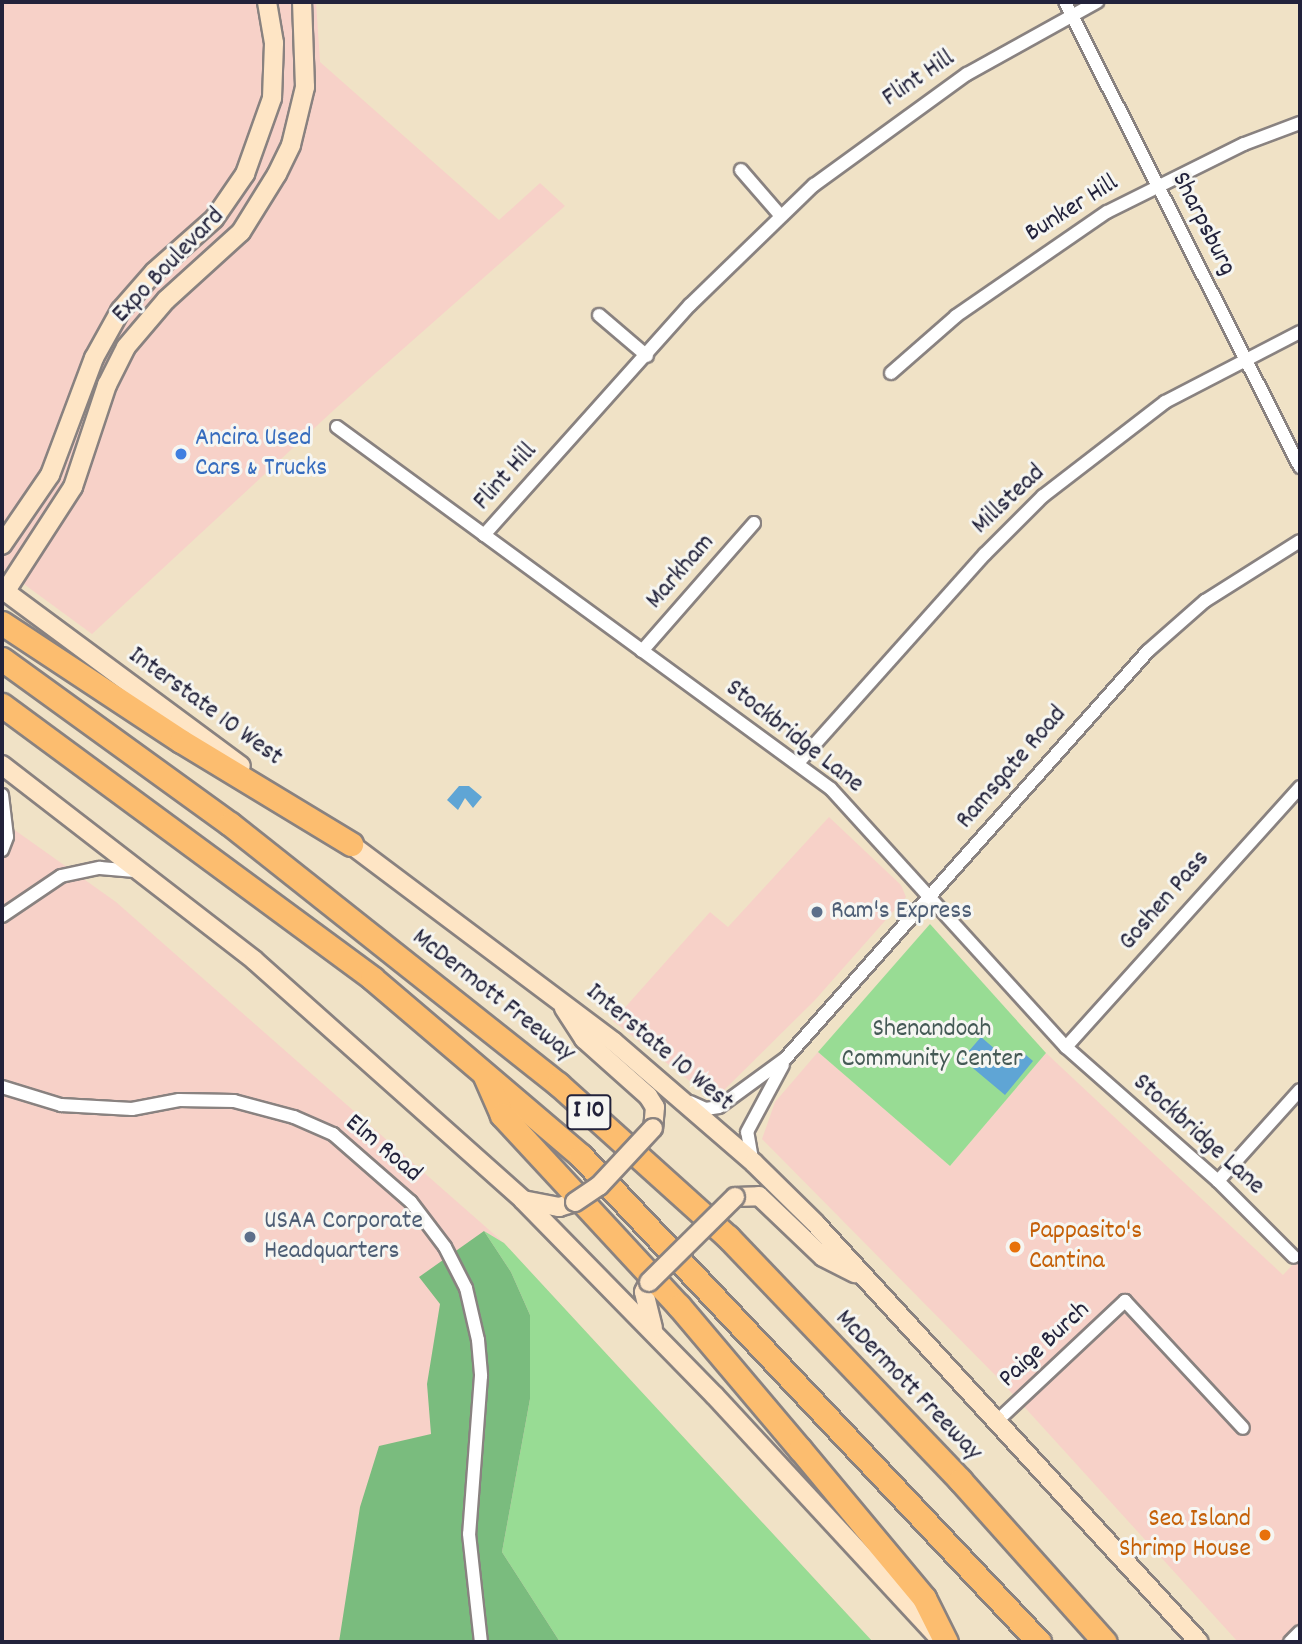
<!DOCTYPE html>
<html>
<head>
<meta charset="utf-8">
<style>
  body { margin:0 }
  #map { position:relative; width:1302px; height:1644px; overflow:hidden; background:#f0e2c6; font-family:Dekko,sans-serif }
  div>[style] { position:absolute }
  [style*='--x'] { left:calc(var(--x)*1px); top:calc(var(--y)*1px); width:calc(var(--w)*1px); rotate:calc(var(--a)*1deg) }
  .built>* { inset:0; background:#f7d1c8 }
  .green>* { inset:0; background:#98dc94 }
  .forest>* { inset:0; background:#7abc7e }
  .water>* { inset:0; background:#5fa5d5 }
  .roads { filter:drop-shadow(2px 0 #898280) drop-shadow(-2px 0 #898280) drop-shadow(0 2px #898280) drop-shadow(0 -2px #898280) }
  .street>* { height:12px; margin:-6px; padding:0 6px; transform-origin:6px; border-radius:6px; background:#fff }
  .secondary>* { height:18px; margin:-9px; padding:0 9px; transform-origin:9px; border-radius:9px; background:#fee5c5 }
  .highway>* { height:23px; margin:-11.5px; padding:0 11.5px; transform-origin:11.5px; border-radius:11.5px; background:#fcbd6f }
  .bridges { filter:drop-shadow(2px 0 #898280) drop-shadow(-2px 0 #898280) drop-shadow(0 2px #898280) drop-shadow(0 -2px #898280) }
  .secondary-bridge>* { height:18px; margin:-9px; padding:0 9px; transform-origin:9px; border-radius:9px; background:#fee5c5 }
  .dots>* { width:19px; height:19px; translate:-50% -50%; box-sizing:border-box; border:4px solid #f6f6f2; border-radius:50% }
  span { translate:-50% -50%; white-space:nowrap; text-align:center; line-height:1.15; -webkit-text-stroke:6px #f6f6f2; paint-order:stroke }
  .shield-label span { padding:2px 5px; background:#f6f6f2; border:2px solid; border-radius:5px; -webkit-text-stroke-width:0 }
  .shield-label { font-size:24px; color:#22223b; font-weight:700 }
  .street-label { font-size:26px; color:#22223b }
  .shop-label { font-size:26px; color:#366cbe }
  .left { translate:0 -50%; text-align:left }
  .service-label { font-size:26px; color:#4e5e75 }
  .park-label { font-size:26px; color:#455a56 }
  .food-label { font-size:26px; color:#c56008 }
  .right { translate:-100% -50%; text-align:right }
  .frame { position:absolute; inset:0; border:4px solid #22223b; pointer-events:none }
</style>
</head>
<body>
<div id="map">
  <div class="built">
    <div style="clip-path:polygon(2px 2px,316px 2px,320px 62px,499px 220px,540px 183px,565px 206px,335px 409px,92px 634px,2px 568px)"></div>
    <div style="clip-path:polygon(829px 817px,901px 885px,906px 897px,815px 1000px,714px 1100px,613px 1021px,710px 912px,728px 927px)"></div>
    <div style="clip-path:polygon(2px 821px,116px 902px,504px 1243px,873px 1642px,2px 1642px)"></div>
    <div style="clip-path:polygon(818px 1052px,950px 1166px,1046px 1053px,1283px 1275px,1300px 1257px,1300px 1642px,1238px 1642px,998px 1378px,762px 1139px,775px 1102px)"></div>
  </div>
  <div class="green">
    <div style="clip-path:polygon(930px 924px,1046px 1053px,950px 1166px,818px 1052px)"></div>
    <div style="clip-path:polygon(484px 1231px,504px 1243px,873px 1642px,560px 1642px,502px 1552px,530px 1399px,530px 1315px,511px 1272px)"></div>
  </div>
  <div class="forest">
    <div style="clip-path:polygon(484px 1231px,511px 1272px,530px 1315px,530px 1399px,502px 1552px,560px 1642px,339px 1642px,360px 1507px,379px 1446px,431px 1434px,427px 1384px,440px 1304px,419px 1277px)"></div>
  </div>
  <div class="water">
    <div style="clip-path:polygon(459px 786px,469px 786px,482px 797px,473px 808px,465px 798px,458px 810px,447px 800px)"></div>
    <div style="clip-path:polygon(981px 1037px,1010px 1062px,1020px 1050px,1033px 1061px,1005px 1095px,962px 1059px)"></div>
  </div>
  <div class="roads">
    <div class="street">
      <div style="--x:1065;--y:2;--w:521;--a:63.19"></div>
      <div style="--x:741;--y:170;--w:60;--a:49.1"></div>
      <div style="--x:599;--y:315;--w:63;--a:40.5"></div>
      <div style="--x:891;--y:373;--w:86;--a:-41.2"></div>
      <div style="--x:956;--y:316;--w:183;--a:-34.6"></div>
      <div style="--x:1107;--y:212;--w:153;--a:-26.4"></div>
      <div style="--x:1244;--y:144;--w:60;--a:-20.6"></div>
      <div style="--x:337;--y:427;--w:612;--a:36.23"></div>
      <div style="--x:831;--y:789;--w:349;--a:47.7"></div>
      <div style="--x:1066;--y:1047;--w:203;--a:41.4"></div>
      <div style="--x:1218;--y:1181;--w:107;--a:45"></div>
      <div style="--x:484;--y:535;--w:309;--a:-48.2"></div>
      <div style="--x:690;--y:305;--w:173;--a:-44.1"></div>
      <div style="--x:814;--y:185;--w:189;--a:-36"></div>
      <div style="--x:967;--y:74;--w:149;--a:-29"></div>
      <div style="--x:642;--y:651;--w:170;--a:-48.8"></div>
      <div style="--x:798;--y:763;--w:280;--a:-48.2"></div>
      <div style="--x:985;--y:554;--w:82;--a:-45"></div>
      <div style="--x:1043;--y:496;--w:154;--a:-37.6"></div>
      <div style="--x:1165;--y:402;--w:152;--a:-27.4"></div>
      <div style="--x:2;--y:795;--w:42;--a:83.2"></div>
      <div style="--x:7;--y:837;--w:14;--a:111"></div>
      <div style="--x:2;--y:916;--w:71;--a:-34.1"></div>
      <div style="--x:61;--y:876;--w:40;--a:-12"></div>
      <div style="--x:100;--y:868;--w:38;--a:5"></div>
      <div style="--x:1066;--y:1047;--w:350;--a:-48"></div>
      <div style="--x:2;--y:1087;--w:62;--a:17"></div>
      <div style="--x:61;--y:1105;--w:71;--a:3.2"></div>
      <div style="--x:132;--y:1109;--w:48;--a:-10.8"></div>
      <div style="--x:179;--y:1100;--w:55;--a:1"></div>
      <div style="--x:234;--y:1101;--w:62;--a:14.9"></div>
      <div style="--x:294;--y:1117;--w:43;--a:23.6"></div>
      <div style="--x:333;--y:1134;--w:103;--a:41.1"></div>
      <div style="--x:411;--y:1202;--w:56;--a:52.9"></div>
      <div style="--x:445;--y:1247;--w:46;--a:62.9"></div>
      <div style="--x:466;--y:1288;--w:53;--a:77"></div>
      <div style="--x:478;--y:1340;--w:36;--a:85"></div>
      <div style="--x:481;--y:1376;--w:158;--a:94.3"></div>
      <div style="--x:469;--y:1534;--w:109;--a:83.7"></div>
      <div style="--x:690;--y:1102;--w:17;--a:24"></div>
      <div style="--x:706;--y:1109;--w:13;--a:-9"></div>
      <div style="--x:719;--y:1107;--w:83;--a:-36.2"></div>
      <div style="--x:786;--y:1058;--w:545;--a:-48.35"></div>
      <div style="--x:1148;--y:651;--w:76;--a:-41.3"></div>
      <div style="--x:1205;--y:601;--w:112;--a:-32.3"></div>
      <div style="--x:752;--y:1159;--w:27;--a:-100"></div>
      <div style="--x:747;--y:1132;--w:76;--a:-61.8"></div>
      <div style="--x:1218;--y:1181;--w:122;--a:-48"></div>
      <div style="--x:996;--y:1422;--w:177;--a:-43.2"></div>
      <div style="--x:1125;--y:1301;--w:173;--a:47.1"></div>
      <div style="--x:1290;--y:1642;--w:14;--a:-45"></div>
    </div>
    <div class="secondary">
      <div style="--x:2;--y:545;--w:85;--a:-55.6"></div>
      <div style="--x:50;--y:475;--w:125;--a:-69.4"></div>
      <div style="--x:94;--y:358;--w:54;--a:-61"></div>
      <div style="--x:120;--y:311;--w:52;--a:-48.9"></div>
      <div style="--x:154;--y:272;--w:80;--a:-41.5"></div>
      <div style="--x:214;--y:219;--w:55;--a:-55.4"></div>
      <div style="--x:245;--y:174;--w:81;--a:-70.4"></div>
      <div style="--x:272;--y:98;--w:55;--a:-87.9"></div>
      <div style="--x:274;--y:43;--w:42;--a:-99.7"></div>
      <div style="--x:2;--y:589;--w:297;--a:36.5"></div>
      <div style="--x:5;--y:592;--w:125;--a:-57.1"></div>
      <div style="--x:73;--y:487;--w:108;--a:-71.6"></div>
      <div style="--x:107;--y:385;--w:42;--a:-63.4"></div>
      <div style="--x:126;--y:347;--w:62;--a:-49.6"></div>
      <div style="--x:166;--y:300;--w:101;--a:-42.2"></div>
      <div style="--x:241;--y:232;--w:68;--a:-58.2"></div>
      <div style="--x:277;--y:174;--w:32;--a:-64"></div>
      <div style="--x:291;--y:145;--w:60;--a:-76.4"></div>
      <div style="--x:305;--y:87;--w:85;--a:-92"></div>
      <div style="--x:2;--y:765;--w:319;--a:37.7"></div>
      <div style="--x:254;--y:960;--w:361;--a:41.7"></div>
      <div style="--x:523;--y:1200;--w:274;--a:45.6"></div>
      <div style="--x:715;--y:1396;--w:328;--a:47.2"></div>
      <div style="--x:341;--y:837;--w:341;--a:36.9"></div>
      <div style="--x:614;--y:1042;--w:185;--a:40.8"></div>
      <div style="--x:754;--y:1163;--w:86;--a:44.5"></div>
      <div style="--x:815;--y:1223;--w:568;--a:47.5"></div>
      <div style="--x:564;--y:1008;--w:37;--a:57"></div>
      <div style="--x:584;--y:1039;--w:86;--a:41.7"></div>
      <div style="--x:648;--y:1096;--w:13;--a:58"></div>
      <div style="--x:655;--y:1107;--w:21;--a:95"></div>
      <div style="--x:735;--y:1197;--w:24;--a:-2"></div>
      <div style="--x:759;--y:1196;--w:88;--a:43.6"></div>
      <div style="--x:823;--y:1257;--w:36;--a:27"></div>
      <div style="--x:523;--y:1200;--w:37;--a:11"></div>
      <div style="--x:559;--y:1207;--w:17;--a:-17"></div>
      <div style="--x:649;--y:1282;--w:11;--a:117"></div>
      <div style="--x:644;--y:1292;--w:37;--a:76"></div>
    </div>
    <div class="highway">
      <div style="--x:2;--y:623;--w:214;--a:33.4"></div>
      <div style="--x:181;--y:741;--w:199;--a:31.2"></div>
      <div style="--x:2;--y:659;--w:281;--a:35.9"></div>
      <div style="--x:230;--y:824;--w:419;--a:38.4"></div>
      <div style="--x:558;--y:1084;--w:229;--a:42"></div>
      <div style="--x:728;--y:1237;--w:336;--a:46.3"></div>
      <div style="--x:960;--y:1480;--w:217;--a:48.2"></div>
      <div style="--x:2;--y:705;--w:460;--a:36.4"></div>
      <div style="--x:372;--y:978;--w:275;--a:40.4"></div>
      <div style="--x:581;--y:1156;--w:668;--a:46.7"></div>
      <div style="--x:484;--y:1074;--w:45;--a:66.3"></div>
      <div style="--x:502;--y:1115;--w:260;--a:47.2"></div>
      <div style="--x:679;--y:1306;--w:187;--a:49.8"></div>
      <div style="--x:800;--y:1449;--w:194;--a:50.2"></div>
      <div style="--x:924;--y:1598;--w:49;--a:63.4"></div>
    </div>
  </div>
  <div class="bridges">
    <div class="secondary-bridge">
      <div style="--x:575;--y:1202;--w:29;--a:-34"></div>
      <div style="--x:599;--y:1186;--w:79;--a:-47"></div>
      <div style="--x:649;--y:1282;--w:121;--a:-44.7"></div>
    </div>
  </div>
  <div class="dots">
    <div style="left:181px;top:454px;background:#3f7fe0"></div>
    <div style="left:817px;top:912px;background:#5c6f8a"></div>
    <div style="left:250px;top:1237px;background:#5c6f8a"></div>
    <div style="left:1015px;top:1247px;background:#e8710a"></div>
    <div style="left:1265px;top:1535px;background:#e8710a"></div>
  </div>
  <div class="shield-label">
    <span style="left:589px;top:1112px">I 10</span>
  </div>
  <div class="street-label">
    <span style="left:919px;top:79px;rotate:-34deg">Flint Hill</span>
    <span style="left:1072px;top:209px;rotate:-32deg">Bunker Hill</span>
    <span style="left:1203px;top:224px;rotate:63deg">Sharpsburg</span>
    <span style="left:169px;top:266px;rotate:-46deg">Expo Boulevard</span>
    <span style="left:506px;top:477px;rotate:-48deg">Flint Hill</span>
    <span style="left:1009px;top:500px;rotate:-43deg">Millstead</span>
    <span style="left:681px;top:572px;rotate:-49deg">Markham</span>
    <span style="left:205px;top:707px;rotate:36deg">Interstate 10 West</span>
    <span style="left:794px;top:737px;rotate:38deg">Stockbridge Lane</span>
    <span style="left:1012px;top:768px;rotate:-49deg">Ramsgate Road</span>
    <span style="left:1165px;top:901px;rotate:-49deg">Goshen Pass</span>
    <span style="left:493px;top:996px;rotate:38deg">McDermott Freeway</span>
    <span style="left:659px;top:1048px;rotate:40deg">Interstate 10 West</span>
    <span style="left:1198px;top:1135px;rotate:42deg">Stockbridge Lane</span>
    <span style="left:383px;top:1149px;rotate:40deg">Elm Road</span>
    <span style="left:1045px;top:1345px;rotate:-43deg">Paige Burch</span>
    <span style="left:908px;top:1386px;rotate:46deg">McDermott Freeway</span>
  </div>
  <div class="shop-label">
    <span class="left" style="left:195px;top:454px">Ancira Used<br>Cars &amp; Trucks</span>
  </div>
  <div class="service-label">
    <span class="left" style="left:831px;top:912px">Ram's Express</span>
    <span class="left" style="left:264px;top:1237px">USAA Corporate<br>Headquarters</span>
  </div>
  <div class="park-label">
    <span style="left:932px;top:1045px">Shenandoah<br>Community Center</span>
  </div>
  <div class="food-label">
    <span class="left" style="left:1029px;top:1247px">Pappasito's<br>Cantina</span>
    <span class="right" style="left:1251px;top:1535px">Sea Island<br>Shrimp House</span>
  </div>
  <div class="frame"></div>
</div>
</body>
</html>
